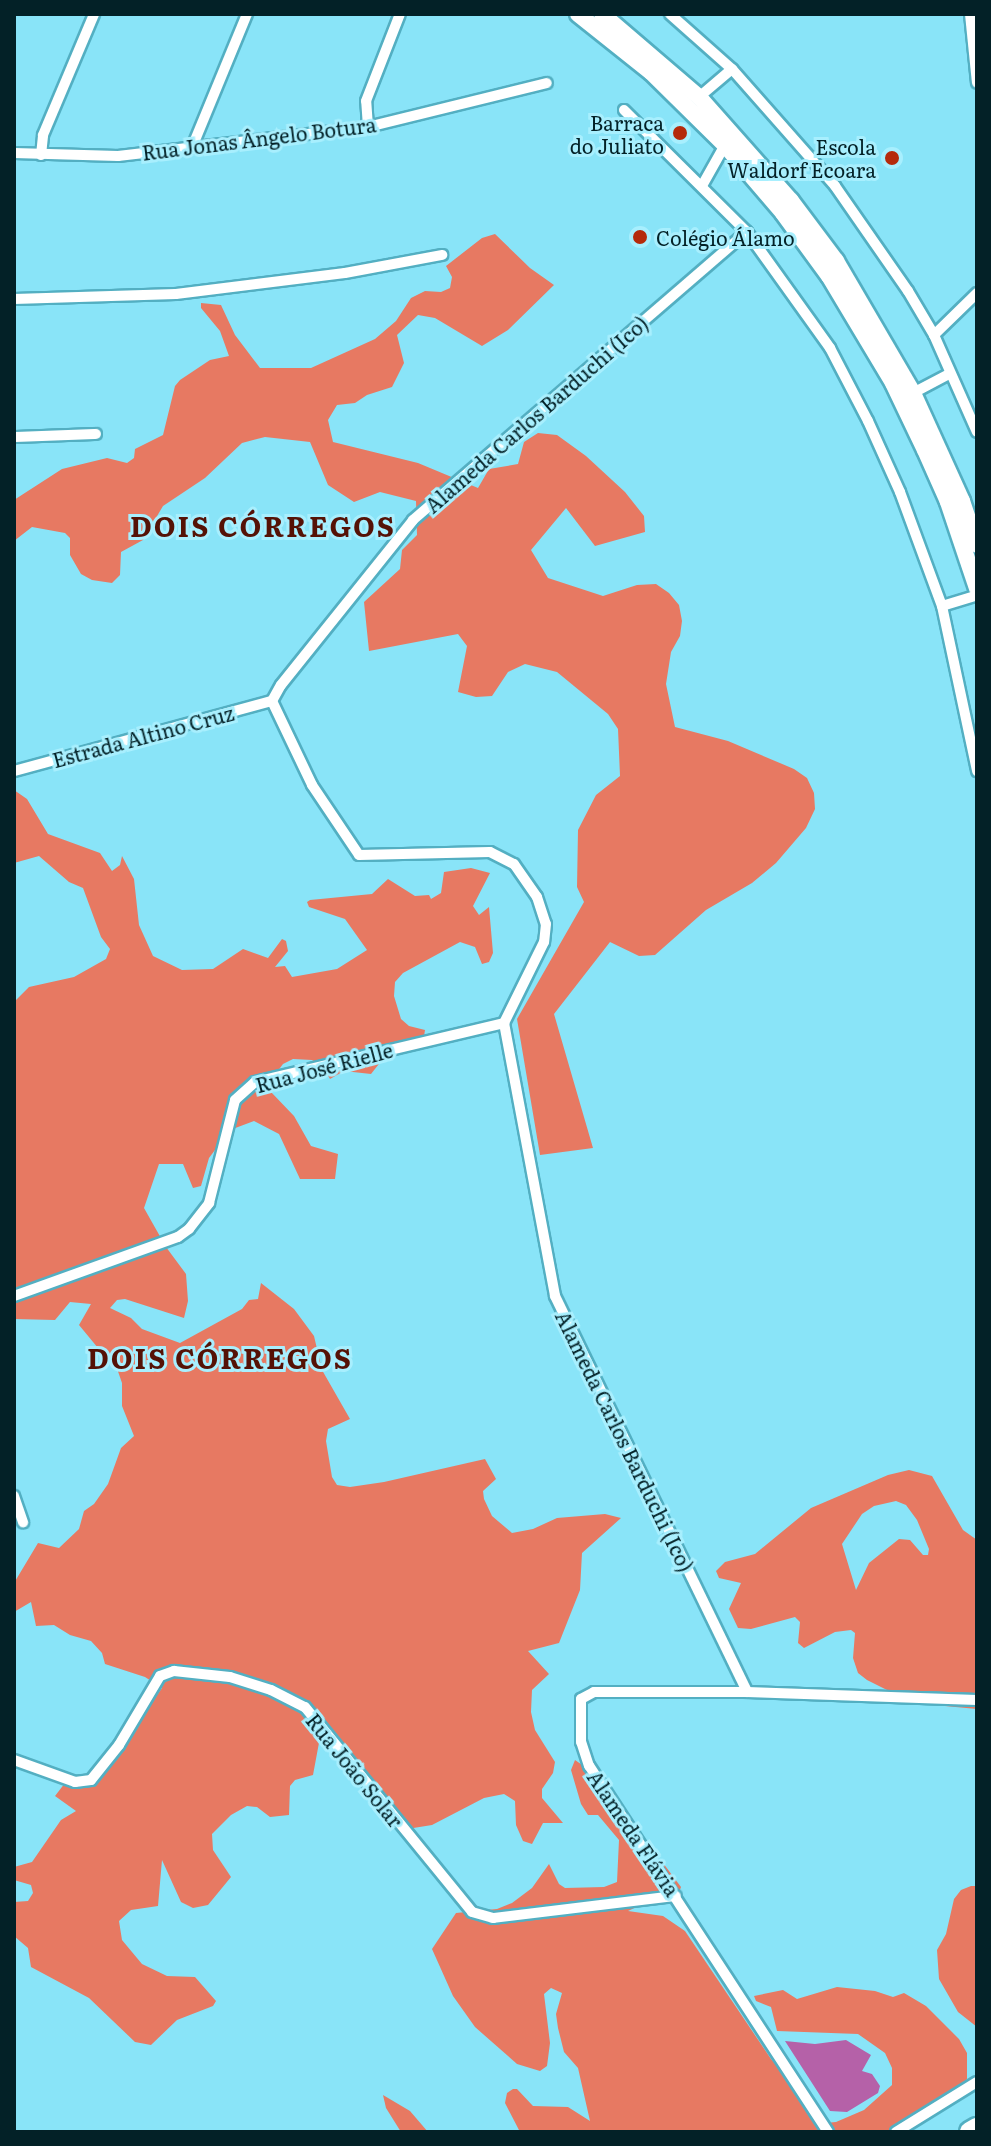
<!DOCTYPE html>
<html>
<head>
<meta charset="utf-8">
<style>
  body { margin:0 }
  #map { position:relative; width:991px; height:2146px; overflow:hidden; background:#89e4f8; font-family:Literata,serif }
  div>[style] { position:absolute }
  [style*='--x'] { left:calc(var(--x)*1px); top:calc(var(--y)*1px); width:calc(var(--w)*1px); rotate:calc(var(--a)*1deg) }
  .forest>* { inset:0; background:#e77962 }
  .water>* { inset:0; background:#b561a8 }
  .roads { filter:drop-shadow(2px 0 #53afc2) drop-shadow(-2px 0 #53afc2) drop-shadow(0 2px #53afc2) drop-shadow(0 -2px #53afc2) }
  .minor>* { height:10px; margin:-5px; padding:0 5px; transform-origin:5px; border-radius:5px; background:#fff }
  .primary>* { height:16px; margin:-8px; padding:0 8px; transform-origin:8px; border-radius:8px; background:#fff }
  .motorway>* { height:20px; margin:-10px; padding:0 10px; transform-origin:10px; border-radius:10px; background:#fff }
  .dots>* { width:22px; height:22px; translate:-50% -50%; box-sizing:border-box; border:4px solid #a8effe; border-radius:50% }
  span { translate:-50% -50%; white-space:nowrap; text-align:center; line-height:1.15; -webkit-text-stroke:6px #a8effe; paint-order:stroke }
  .poi-label { font-size:20px; color:#032127 }
  .right { translate:-100% -50%; text-align:right }
  .left { translate:0 -50%; text-align:left }
  .street-label { font-size:20px; color:#032127 }
  .district-label { font-size:28px; color:#551206; font-weight:700; letter-spacing:2px }
  .frame { position:absolute; inset:0; border:16px solid #032127; pointer-events:none }
</style>
</head>
<body>
<div id="map">
  <div class="forest">
    <div style="clip-path:polygon(495px 234px,530px 268px,554px 285px,508px 330px,482px 346px,435px 318px,418px 315px,397px 335px,404px 363px,392px 387px,367px 395px,355px 403px,337px 405px,328px 420px,333px 442px,418px 463px,478px 488px,489px 469px,518px 464px,524px 442px,538px 433px,557px 435px,586px 456px,625px 492px,644px 516px,645px 532px,595px 546px,566px 508px,531px 550px,548px 578px,603px 596px,637px 585px,656px 584px,669px 593px,679px 605px,682px 621px,680px 636px,671px 652px,666px 684px,675px 727px,728px 741px,794px 769px,807px 778px,814px 793px,815px 809px,806px 828px,776px 863px,752px 883px,706px 910px,655px 955px,639px 956px,610px 942px,554px 1014px,593px 1148px,540px 1155px,517px 1019px,584px 902px,577px 887px,578px 830px,596px 795px,620px 776px,618px 729px,608px 714px,557px 672px,525px 664px,508px 672px,492px 696px,476px 697px,458px 692px,467px 646px,458px 634px,369px 651px,364px 602px,400px 569px,402px 550px,417px 535px,416px 501px,380px 492px,354px 502px,328px 485px,310px 442px,265px 437px,242px 443px,205px 478px,163px 506px,143px 540px,121px 552px,120px 575px,112px 583px,92px 580px,81px 574px,70px 555px,70px 538px,65px 533px,32px 527px,14px 541px,14px 500px,62px 469px,107px 458px,127px 463px,134px 458px,135px 449px,163px 435px,175px 386px,180px 380px,210px 360px,229px 356px,220px 331px,201px 308px,201px 303px,221px 305px,235px 335px,260px 368px,311px 368px,375px 339px,396px 321px,411px 298px,425px 291px,441px 292px,450px 288px,452px 277px,446px 266px,482px 238px)"></div>
    <div style="clip-path:polygon(14px 790px,27px 799px,48px 834px,100px 853px,112px 871px,120px 865px,122px 856px,134px 879px,139px 925px,153px 956px,182px 970px,213px 969px,243px 949px,268px 958px,282px 939px,286px 941px,288px 951px,275px 967px,285px 966px,292px 977px,337px 969px,367px 950px,345px 919px,309px 907px,307px 902px,310px 900px,372px 894px,388px 879px,415px 896px,429px 895px,431px 899px,441px 893px,444px 872px,471px 868px,490px 873px,473px 906px,479px 915px,489px 907px,493px 953px,489px 962px,482px 964px,475px 947px,460px 942px,403px 973px,395px 982px,394px 996px,401px 1019px,409px 1026px,425px 1030px,423px 1043px,386px 1055px,371px 1074px,344px 1071px,330px 1079px,322px 1066px,312px 1060px,293px 1059px,283px 1064px,271px 1080px,271px 1092px,294px 1116px,311px 1146px,338px 1154px,335px 1179px,300px 1179px,279px 1134px,254px 1121px,230px 1130px,209px 1158px,201px 1186px,193px 1188px,183px 1164px,159px 1164px,144px 1208px,166px 1247px,186px 1274px,188px 1301px,184px 1318px,125px 1299px,117px 1300px,110px 1308px,131px 1318px,142px 1329px,180px 1343px,242px 1309px,249px 1300px,258px 1299px,261px 1283px,294px 1309px,314px 1336px,322px 1370px,350px 1419px,328px 1429px,326px 1441px,332px 1477px,337px 1485px,350px 1487px,384px 1482px,485px 1459px,496px 1479px,483px 1491px,484px 1499px,492px 1516px,512px 1533px,533px 1529px,557px 1518px,605px 1514px,621px 1518px,582px 1553px,580px 1590px,559px 1643px,528px 1651px,549px 1674px,532px 1690px,531px 1712px,535px 1730px,555px 1762px,553px 1773px,542px 1789px,542px 1798px,563px 1823px,543px 1823px,532px 1844px,523px 1841px,516px 1825px,515px 1801px,504px 1794px,484px 1798px,432px 1825px,407px 1829px,359px 1784px,347px 1761px,321px 1732px,313px 1775px,295px 1780px,290px 1786px,289px 1815px,270px 1817px,257px 1807px,247px 1806px,231px 1815px,212px 1834px,213px 1850px,231px 1877px,208px 1905px,193px 1908px,181px 1902px,162px 1860px,158px 1906px,131px 1910px,119px 1921px,122px 1940px,142px 1964px,167px 1976px,195px 1977px,216px 2001px,213px 2006px,177px 2020px,151px 2045px,135px 2042px,89px 1998px,31px 1967px,28px 1948px,14px 1936px,14px 1902px,28px 1901px,33px 1893px,31px 1885px,14px 1880px,14px 1867px,32px 1862px,61px 1820px,76px 1811px,55px 1796px,65px 1783px,82px 1777px,119px 1749px,162px 1688px,145px 1677px,105px 1664px,102px 1653px,91px 1641px,70px 1635px,54px 1625px,36px 1626px,31px 1602px,14px 1612px,14px 1583px,38px 1543px,59px 1548px,79px 1529px,84px 1511px,94px 1504px,108px 1484px,121px 1448px,134px 1436px,122px 1406px,122px 1383px,113px 1357px,98px 1348px,79px 1325px,91px 1304px,70px 1302px,55px 1320px,14px 1319px,14px 1002px,29px 987px,74px 977px,106px 959px,110px 949px,101px 937px,83px 888px,69px 882px,39px 856px,14px 863px)"></div>
    <div style="clip-path:polygon(evenodd,909px 1470px,932px 1476px,963px 1530px,977px 1540px,977px 1709px,913px 1703px,867px 1680px,858px 1673px,853px 1658px,855px 1633px,851px 1630px,835px 1632px,804px 1648px,798px 1643px,800px 1622px,795px 1617px,751px 1629px,738px 1628px,729px 1609px,741px 1583px,719px 1578px,716px 1571px,725px 1562px,755px 1554px,811px 1508px,888px 1475px,909px 1470px,896px 1501px,906px 1505px,917px 1520px,929px 1549px,928px 1555px,923px 1555px,910px 1540px,899px 1539px,869px 1563px,856px 1590px,842px 1544px,862px 1514px,874px 1506px,896px 1501px)"></div>
    <div style="clip-path:polygon(575px 1760px,588px 1769px,647px 1855px,663px 1863px,681px 1887px,678px 1895px,663px 1888px,651px 1900px,628px 1911px,663px 1916px,685px 1931px,771px 2059px,792px 2083px,820px 2132px,520px 2132px,505px 2103px,507px 2093px,513px 2089px,517px 2089px,533px 2106px,568px 2107px,590px 2121px,578px 2068px,564px 2052px,558px 2028px,556px 2014px,562px 1993px,551px 1988px,544px 1994px,550px 2043px,547px 2066px,540px 2071px,517px 2064px,475px 2027px,453px 1996px,432px 1949px,456px 1913px,497px 1909px,512px 1903px,532px 1888px,549px 1864px,559px 1884px,565px 1888px,604px 1887px,617px 1882px,619px 1840px,598px 1815px,588px 1815px,581px 1804px,571px 1770px)"></div>
    <div style="clip-path:polygon(971px 1886px,977px 1886px,977px 2027px,958px 2012px,939px 1979px,937px 1950px,946px 1934px,954px 1899px,961px 1890px)"></div>
    <div style="clip-path:polygon(837px 1987px,875px 1991px,893px 1997px,904px 1993px,926px 2006px,959px 2039px,967px 2053px,967px 2079px,960px 2087px,892px 2132px,828px 2132px,825px 2123px,836px 2122px,864px 2110px,892px 2085px,892px 2068px,885px 2053px,858px 2034px,777px 2031px,771px 2007px,756px 2001px,754px 1996px,783px 1990px,797px 1999px)"></div>
    <div style="clip-path:polygon(383px 2095px,410px 2111px,428px 2132px,401px 2132px,386px 2108px)"></div>
  </div>
  <div class="water">
    <div style="clip-path:polygon(846px 2040px,871px 2055px,862px 2071px,872px 2074px,880px 2086px,878px 2093px,847px 2112px,830px 2111px,785px 2041px,815px 2044px)"></div>
  </div>
  <div class="roads">
    <div class="minor">
      <div style="--x:670;--y:14;--w:83;--a:41.6"></div>
      <div style="--x:732;--y:69;--w:156;--a:48.6"></div>
      <div style="--x:835;--y:186;--w:128;--a:55.2"></div>
      <div style="--x:908;--y:291;--w:51;--a:59.4"></div>
      <div style="--x:934;--y:335;--w:106;--a:66.1"></div>
      <div style="--x:970;--y:14;--w:69;--a:84.2"></div>
      <div style="--x:699;--y:97;--w:43;--a:-40.3"></div>
      <div style="--x:624;--y:110;--w:173;--a:44.8"></div>
      <div style="--x:747;--y:232;--w:143;--a:54.4"></div>
      <div style="--x:830;--y:348;--w:82;--a:62.5"></div>
      <div style="--x:868;--y:421;--w:78;--a:65.7"></div>
      <div style="--x:900;--y:492;--w:121;--a:69.8"></div>
      <div style="--x:942;--y:606;--w:169;--a:78"></div>
      <div style="--x:368;--y:127;--w:26;--a:-94"></div>
      <div style="--x:366;--y:101;--w:93;--a:-68.7"></div>
      <div style="--x:193;--y:145;--w:142;--a:-67.6"></div>
      <div style="--x:14;--y:153;--w:104;--a:1.7"></div>
      <div style="--x:118;--y:156;--w:252;--a:-6.6"></div>
      <div style="--x:368;--y:127;--w:184;--a:-13.8"></div>
      <div style="--x:41;--y:155;--w:20;--a:-84"></div>
      <div style="--x:43;--y:135;--w:131;--a:-67.1"></div>
      <div style="--x:703;--y:184;--w:45;--a:-60.6"></div>
      <div style="--x:14;--y:299;--w:162;--a:-1.8"></div>
      <div style="--x:176;--y:294;--w:170;--a:-7.1"></div>
      <div style="--x:345;--y:273;--w:99;--a:-10.5"></div>
      <div style="--x:934;--y:335;--w:60;--a:-44.3"></div>
      <div style="--x:913;--y:393;--w:41;--a:-27.8"></div>
      <div style="--x:14;--y:437;--w:82;--a:-2.1"></div>
      <div style="--x:942;--y:606;--w:37;--a:-17"></div>
      <div style="--x:272;--y:701;--w:93;--a:64.5"></div>
      <div style="--x:312;--y:785;--w:84;--a:56.1"></div>
      <div style="--x:359;--y:855;--w:131;--a:-1.3"></div>
      <div style="--x:490;--y:852;--w:27;--a:27"></div>
      <div style="--x:514;--y:864;--w:40;--a:55.1"></div>
      <div style="--x:537;--y:897;--w:28;--a:72"></div>
      <div style="--x:546;--y:924;--w:18;--a:96"></div>
      <div style="--x:544;--y:942;--w:90;--a:116.3"></div>
      <div style="--x:504;--y:1023;--w:278;--a:79.4"></div>
      <div style="--x:555;--y:1296;--w:440;--a:64.1"></div>
      <div style="--x:272;--y:701;--w:18;--a:-61"></div>
      <div style="--x:281;--y:685;--w:211;--a:-51.3"></div>
      <div style="--x:413;--y:520;--w:441;--a:-40.8"></div>
      <div style="--x:14;--y:771;--w:267;--a:-15.2"></div>
      <div style="--x:14;--y:1296;--w:174;--a:-19.8"></div>
      <div style="--x:178;--y:1237;--w:14;--a:-36"></div>
      <div style="--x:189;--y:1229;--w:33;--a:-52"></div>
      <div style="--x:209;--y:1203;--w:106;--a:-75.8"></div>
      <div style="--x:235;--y:1100;--w:27;--a:-42"></div>
      <div style="--x:255;--y:1082;--w:256;--a:-13.3"></div>
      <div style="--x:14;--y:1496;--w:28;--a:71"></div>
      <div style="--x:14;--y:1760;--w:65;--a:19.8"></div>
      <div style="--x:75;--y:1782;--w:16;--a:-7"></div>
      <div style="--x:91;--y:1780;--w:45;--a:-51.3"></div>
      <div style="--x:119;--y:1745;--w:80;--a:-59.3"></div>
      <div style="--x:160;--y:1676;--w:15;--a:-20"></div>
      <div style="--x:174;--y:1671;--w:56;--a:6.1"></div>
      <div style="--x:230;--y:1677;--w:43;--a:17.6"></div>
      <div style="--x:271;--y:1690;--w:38;--a:27"></div>
      <div style="--x:305;--y:1707;--w:264;--a:50.8"></div>
      <div style="--x:472;--y:1912;--w:22;--a:16"></div>
      <div style="--x:493;--y:1918;--w:184;--a:-6.9"></div>
      <div style="--x:828;--y:2132;--w:437;--a:-123.1"></div>
      <div style="--x:589;--y:1766;--w:25;--a:-108"></div>
      <div style="--x:581;--y:1742;--w:43;--a:-90"></div>
      <div style="--x:581;--y:1699;--w:15;--a:-28"></div>
      <div style="--x:594;--y:1692;--w:153;--a:0"></div>
      <div style="--x:747;--y:1692;--w:230;--a:2"></div>
      <div style="--x:896;--y:2132;--w:95;--a:-31.7"></div>
    </div>
    <div class="primary">
      <div style="--x:578;--y:14;--w:93;--a:38.5"></div>
      <div style="--x:651;--y:72;--w:104;--a:44.6"></div>
      <div style="--x:725;--y:145;--w:89;--a:49.5"></div>
      <div style="--x:783;--y:213;--w:78;--a:53.9"></div>
      <div style="--x:829;--y:276;--w:125;--a:59.1"></div>
      <div style="--x:893;--y:383;--w:74;--a:64.5"></div>
      <div style="--x:925;--y:450;--w:57;--a:66.1"></div>
      <div style="--x:948;--y:502;--w:91;--a:71.4"></div>
      <div style="--x:602;--y:14;--w:128;--a:40.6"></div>
      <div style="--x:699;--y:97;--w:139;--a:48.5"></div>
      <div style="--x:791;--y:201;--w:75;--a:53.1"></div>
      <div style="--x:836;--y:261;--w:153;--a:59.7"></div>
      <div style="--x:913;--y:393;--w:119;--a:65.6"></div>
      <div style="--x:962;--y:501;--w:46;--a:71.2"></div>
    </div>
    <div class="motorway">
      <div style="--x:970;--y:2132;--w:8;--a:-30"></div>
    </div>
  </div>
  <div class="dots">
    <div style="left:680px;top:133px;background:#b52a0b"></div>
    <div style="left:892px;top:158px;background:#b52a0b"></div>
    <div style="left:640px;top:237px;background:#b52a0b"></div>
  </div>
  <div class="poi-label">
    <span class="right" style="left:664px;top:134px">Barraca<br>do Juliato</span>
    <span class="right" style="left:876px;top:158px">Escola<br>Waldorf Ecoara</span>
    <span class="left" style="left:656px;top:237px">Colégio Álamo</span>
  </div>
  <div class="street-label">
    <span style="left:259px;top:138px;rotate:-7deg">Rua Jonas Ângelo Botura</span>
    <span style="left:536px;top:414px;rotate:-41deg">Alameda Carlos Barduchi (Ico)</span>
    <span style="left:143px;top:736px;rotate:-15deg">Estrada Altino Cruz</span>
    <span style="left:324px;top:1067px;rotate:-15deg">Rua José Rielle</span>
    <span style="left:625px;top:1441px;rotate:64deg">Alameda Carlos Barduchi (Ico)</span>
    <span style="left:355px;top:1770px;rotate:51deg">Rua João Solar</span>
    <span style="left:634px;top:1833px;rotate:56deg">Alameda Flávia</span>
  </div>
  <div class="district-label">
    <span style="left:263px;top:525px">DOIS CÓRREGOS</span>
    <span style="left:220px;top:1357px">DOIS CÓRREGOS</span>
  </div>
  <div class="frame"></div>
</div>
</body>
</html>
